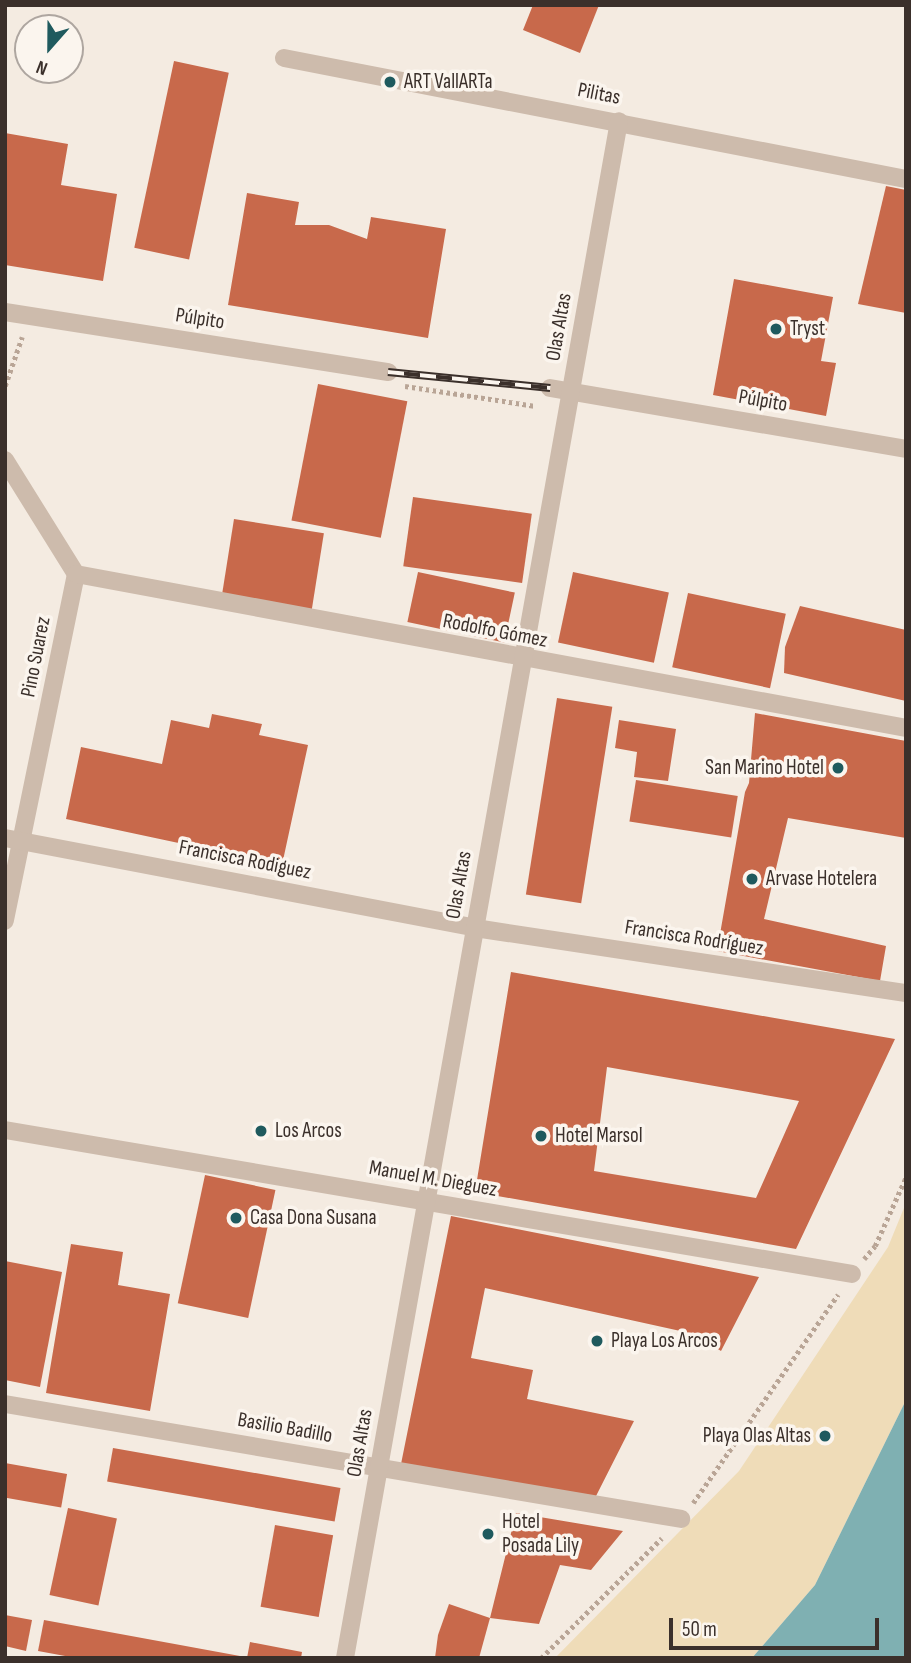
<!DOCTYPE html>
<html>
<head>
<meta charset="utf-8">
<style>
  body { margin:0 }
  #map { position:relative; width:911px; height:1663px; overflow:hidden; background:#f4ebe1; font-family:"Sofia Sans Condensed",sans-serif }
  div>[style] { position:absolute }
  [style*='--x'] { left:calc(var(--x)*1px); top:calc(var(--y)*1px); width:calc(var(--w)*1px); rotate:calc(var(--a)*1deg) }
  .sand>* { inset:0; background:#efdcb8 }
  .water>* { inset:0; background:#7fb0b2 }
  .building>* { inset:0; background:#c8694b; transform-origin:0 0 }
  .path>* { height:4.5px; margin-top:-2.25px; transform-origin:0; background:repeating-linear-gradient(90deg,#b9a596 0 3.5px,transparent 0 7px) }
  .minor>* { height:18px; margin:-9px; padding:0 9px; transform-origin:9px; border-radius:9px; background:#cdbbac }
  .rail>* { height:8px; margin-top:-4px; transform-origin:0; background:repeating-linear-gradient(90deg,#fbf5ee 0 16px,#3b302b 0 32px); box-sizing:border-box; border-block:2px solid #3b302b }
  .dots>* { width:19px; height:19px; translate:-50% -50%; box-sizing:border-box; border:4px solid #fbf5ee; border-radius:50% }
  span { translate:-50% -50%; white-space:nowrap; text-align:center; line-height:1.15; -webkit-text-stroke:7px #fbf5ee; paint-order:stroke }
  .poi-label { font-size:21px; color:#3b302b }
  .left { translate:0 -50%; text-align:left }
  .right { translate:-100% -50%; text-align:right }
  .street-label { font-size:21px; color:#3b302b }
  .frame { position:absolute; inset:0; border:7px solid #3b302b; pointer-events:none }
  .north { position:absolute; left:14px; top:14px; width:70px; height:70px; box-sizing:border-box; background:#fbf5ee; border:2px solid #aea6a0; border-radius:50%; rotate:201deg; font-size:19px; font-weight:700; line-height:28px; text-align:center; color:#3b302b }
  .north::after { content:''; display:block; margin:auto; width:24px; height:32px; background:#1f5a5e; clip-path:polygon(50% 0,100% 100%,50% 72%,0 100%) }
  .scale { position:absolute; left:669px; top:1618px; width:210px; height:32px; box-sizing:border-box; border:4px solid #3b302b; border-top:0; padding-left:9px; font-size:21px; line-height:24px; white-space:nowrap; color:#3b302b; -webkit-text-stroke:5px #fbf5ee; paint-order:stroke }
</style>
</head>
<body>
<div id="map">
  <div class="sand">
    <div style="clip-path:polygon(906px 1203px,906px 1400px,815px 1585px,752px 1658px,555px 1658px,739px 1471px,888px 1247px)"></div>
  </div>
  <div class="water">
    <div style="clip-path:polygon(906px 1400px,906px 1658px,752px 1658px,815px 1585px)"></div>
  </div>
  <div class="building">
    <div style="clip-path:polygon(533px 5px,599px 5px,580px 53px,523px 30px)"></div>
    <div style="left:174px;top:61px;width:56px;height:191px;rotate:12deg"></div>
    <div style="clip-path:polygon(5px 133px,68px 144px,61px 185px,117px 194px,103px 281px,5px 265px)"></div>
    <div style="clip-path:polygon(886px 186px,906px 190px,906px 313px,858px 304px)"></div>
    <div style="clip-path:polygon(247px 193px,299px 202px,295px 225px,329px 225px,367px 239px,371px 217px,446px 229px,428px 338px,228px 305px)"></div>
    <div style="clip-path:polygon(734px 279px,833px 297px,821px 361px,836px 363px,826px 416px,713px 395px)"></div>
    <div style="left:318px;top:384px;width:91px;height:139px;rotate:11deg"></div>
    <div style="left:413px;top:497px;width:120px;height:70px;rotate:8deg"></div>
    <div style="left:234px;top:519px;width:91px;height:77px;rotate:9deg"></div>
    <div style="left:418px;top:572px;width:99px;height:51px;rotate:12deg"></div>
    <div style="left:573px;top:572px;width:98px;height:72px;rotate:12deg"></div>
    <div style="left:688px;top:593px;width:100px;height:76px;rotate:12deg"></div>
    <div style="clip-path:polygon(800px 606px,906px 630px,906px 701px,784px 673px,785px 647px)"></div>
    <div style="left:557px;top:698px;width:56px;height:199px;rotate:9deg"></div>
    <div style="clip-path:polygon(755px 713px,906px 741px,906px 838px,788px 818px,764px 919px,886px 946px,880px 981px,717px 951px,745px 792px,749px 783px)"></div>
    <div style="clip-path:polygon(212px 714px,262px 724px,259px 735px,308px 745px,282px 865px,66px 819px,81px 747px,162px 764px,171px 720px,209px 728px)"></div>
    <div style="clip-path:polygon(619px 720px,676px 729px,668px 781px,634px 777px,637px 752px,615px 748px)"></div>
    <div style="left:636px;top:780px;width:103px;height:42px;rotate:9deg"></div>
    <div style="clip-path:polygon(evenodd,511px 972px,895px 1039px,796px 1249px,475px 1192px,511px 972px,607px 1067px,799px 1101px,756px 1198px,594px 1171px,607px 1067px)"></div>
    <div style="left:205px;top:1175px;width:72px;height:131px;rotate:12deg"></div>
    <div style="clip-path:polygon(451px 1216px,759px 1277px,721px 1351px,694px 1334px,485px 1288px,471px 1358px,533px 1370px,527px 1399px,634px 1421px,594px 1500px,400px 1469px)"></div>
    <div style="clip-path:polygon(71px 1244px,123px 1252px,118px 1285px,170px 1294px,150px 1411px,46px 1393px)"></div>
    <div style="clip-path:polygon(5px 1261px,62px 1272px,40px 1387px,5px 1380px)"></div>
    <div style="left:113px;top:1448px;width:231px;height:34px;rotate:10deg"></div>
    <div style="left:5px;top:1463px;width:63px;height:34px;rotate:10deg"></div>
    <div style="left:68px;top:1508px;width:50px;height:89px;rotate:12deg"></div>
    <div style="clip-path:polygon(516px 1513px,623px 1531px,591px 1570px,560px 1565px,539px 1624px,490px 1618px)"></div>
    <div style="left:275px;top:1525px;width:59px;height:83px;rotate:10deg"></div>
    <div style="clip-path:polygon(449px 1604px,490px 1618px,479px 1658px,435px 1658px,438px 1635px)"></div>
    <div style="clip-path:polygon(5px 1615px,32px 1620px,26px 1651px,5px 1646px)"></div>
    <div style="clip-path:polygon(44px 1620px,240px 1656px,240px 1658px,76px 1658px,38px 1651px)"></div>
    <div style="clip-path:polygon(250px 1642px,302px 1652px,301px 1658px,247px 1658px)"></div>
  </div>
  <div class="path">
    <div style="--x:5;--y:386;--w:52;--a:-70.9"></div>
    <div style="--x:405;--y:386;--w:132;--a:8.7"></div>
    <div style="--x:864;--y:1259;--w:17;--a:-50"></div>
    <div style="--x:875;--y:1246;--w:76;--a:-65.8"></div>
    <div style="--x:693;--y:1503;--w:254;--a:-55.2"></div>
    <div style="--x:541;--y:1658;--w:170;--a:-44.8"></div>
  </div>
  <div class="minor">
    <div style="--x:284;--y:58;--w:634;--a:11.01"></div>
    <div style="--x:5;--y:312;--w:388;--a:8.9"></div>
    <div style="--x:550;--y:388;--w:361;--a:9.7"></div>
    <div style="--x:5;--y:460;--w:134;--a:58.1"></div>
    <div style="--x:76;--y:574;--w:354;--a:101.6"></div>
    <div style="--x:76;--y:574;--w:844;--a:10.51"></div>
    <div style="--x:5;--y:838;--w:479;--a:10.8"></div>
    <div style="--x:475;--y:928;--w:436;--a:8.6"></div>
    <div style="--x:5;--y:1130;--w:859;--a:9.65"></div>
    <div style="--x:5;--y:1404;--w:686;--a:9.65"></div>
    <div style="--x:345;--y:1658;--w:1561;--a:-79.89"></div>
  </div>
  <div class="rail">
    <div style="--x:388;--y:372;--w:163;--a:5.6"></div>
  </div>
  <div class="dots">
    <div style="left:390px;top:82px;background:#1f5a5e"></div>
    <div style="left:776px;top:329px;background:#1f5a5e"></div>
    <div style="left:838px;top:768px;background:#1f5a5e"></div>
    <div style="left:752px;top:879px;background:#1f5a5e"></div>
    <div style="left:261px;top:1131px;background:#1f5a5e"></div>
    <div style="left:541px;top:1136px;background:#1f5a5e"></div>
    <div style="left:236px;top:1218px;background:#1f5a5e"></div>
    <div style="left:597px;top:1341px;background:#1f5a5e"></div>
    <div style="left:825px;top:1436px;background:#1f5a5e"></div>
    <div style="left:488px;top:1534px;background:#1f5a5e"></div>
  </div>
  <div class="poi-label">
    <span class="left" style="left:404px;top:82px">ART VallARTa</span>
    <span class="left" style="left:790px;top:329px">Tryst</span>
    <span class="right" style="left:824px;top:768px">San Marino Hotel</span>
    <span class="left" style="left:766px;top:879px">Arvase Hotelera</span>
    <span class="left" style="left:275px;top:1131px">Los Arcos</span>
    <span class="left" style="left:555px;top:1136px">Hotel Marsol</span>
    <span class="left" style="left:250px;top:1218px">Casa Dona Susana</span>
    <span class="left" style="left:611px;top:1341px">Playa Los Arcos</span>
    <span class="right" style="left:811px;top:1436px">Playa Olas Altas</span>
    <span class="left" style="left:502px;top:1534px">Hotel<br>Posada Lily</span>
  </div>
  <div class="street-label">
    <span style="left:599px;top:94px;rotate:11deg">Pilitas</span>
    <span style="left:200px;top:319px;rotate:9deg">Púlpito</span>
    <span style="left:559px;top:327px;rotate:-80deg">Olas Altas</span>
    <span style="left:763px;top:401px;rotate:10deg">Púlpito</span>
    <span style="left:495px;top:631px;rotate:11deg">Rodolfo Gómez</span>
    <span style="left:36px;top:657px;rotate:-79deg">Pino Suarez</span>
    <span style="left:245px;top:860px;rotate:11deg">Francisca Rodiguez</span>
    <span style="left:459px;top:885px;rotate:-80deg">Olas Altas</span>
    <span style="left:694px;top:938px;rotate:9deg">Francisca Rodríguez</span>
    <span style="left:433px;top:1179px;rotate:10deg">Manuel M. Dieguez</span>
    <span style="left:285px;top:1428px;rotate:10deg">Basilio Badillo</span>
    <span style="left:360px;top:1443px;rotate:-80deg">Olas Altas</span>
  </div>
  <div class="frame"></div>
  <div class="north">N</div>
  <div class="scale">50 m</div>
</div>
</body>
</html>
